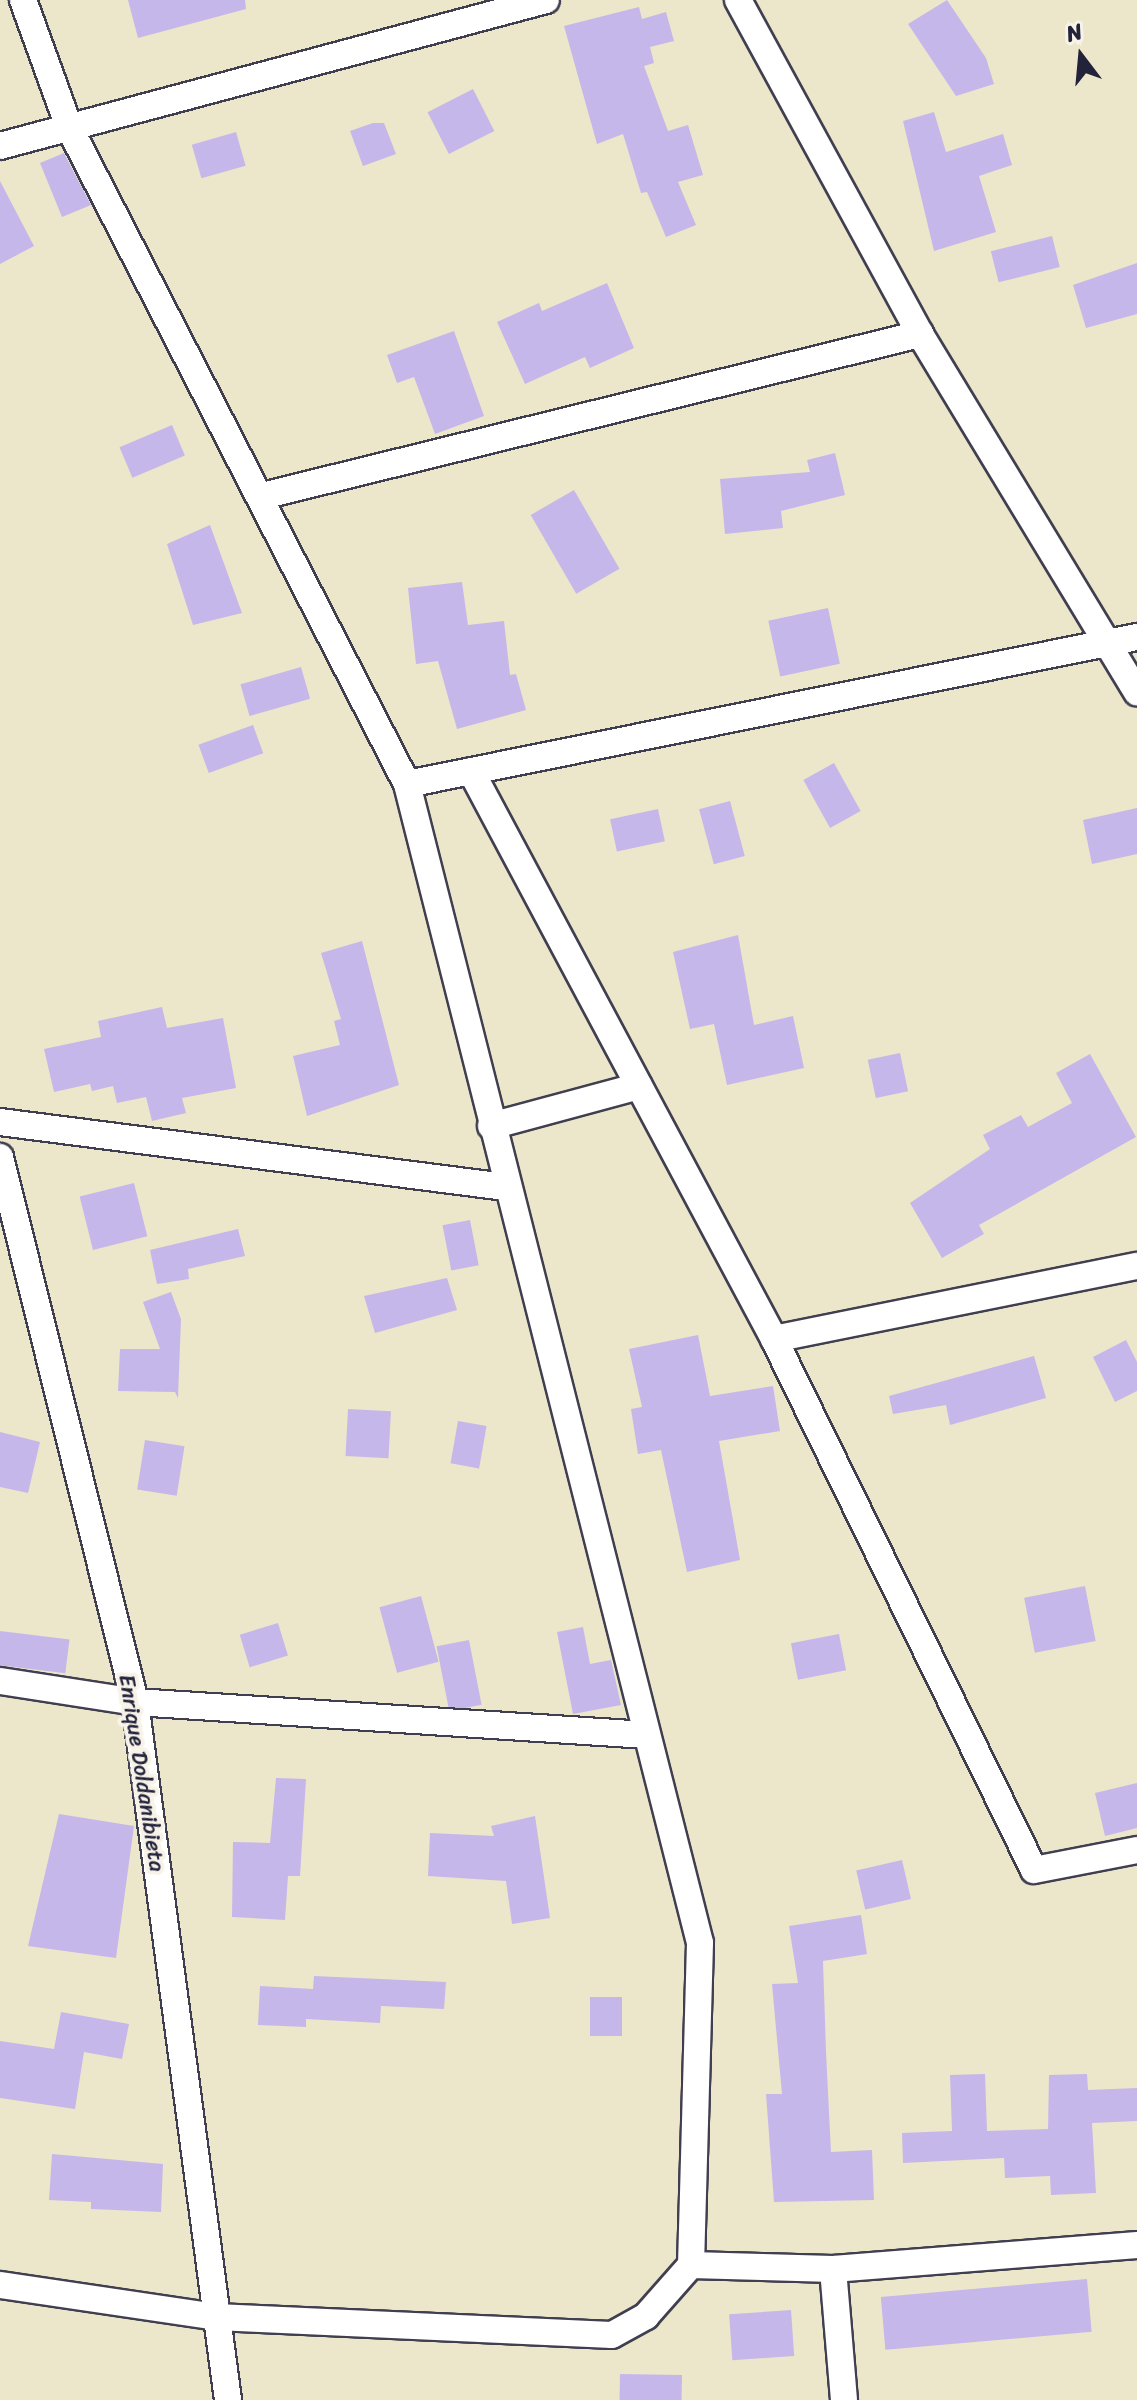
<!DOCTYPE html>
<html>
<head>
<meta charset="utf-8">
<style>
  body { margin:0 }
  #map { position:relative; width:1137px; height:2400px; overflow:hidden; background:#ece6ca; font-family:Sriracha,sans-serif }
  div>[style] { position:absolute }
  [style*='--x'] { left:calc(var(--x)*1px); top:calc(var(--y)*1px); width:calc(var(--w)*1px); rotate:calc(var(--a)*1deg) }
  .building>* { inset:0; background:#c6b7ea; transform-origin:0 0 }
  .roads { filter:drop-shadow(2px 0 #403f50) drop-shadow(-2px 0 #403f50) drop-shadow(0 2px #403f50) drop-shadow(0 -2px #403f50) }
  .minor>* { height:26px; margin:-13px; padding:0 13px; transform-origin:13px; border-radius:13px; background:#fff }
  span { translate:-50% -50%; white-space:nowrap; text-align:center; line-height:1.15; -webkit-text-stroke:8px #f7f3e8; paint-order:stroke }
  .street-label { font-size:22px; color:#22223b }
  .north { position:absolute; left:1041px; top:16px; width:80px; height:80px; -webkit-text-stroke:6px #f7f3e8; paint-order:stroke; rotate:344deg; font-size:22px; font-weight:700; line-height:32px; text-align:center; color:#22223b }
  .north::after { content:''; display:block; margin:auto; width:28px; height:36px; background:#22223b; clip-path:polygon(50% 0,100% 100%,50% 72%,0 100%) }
</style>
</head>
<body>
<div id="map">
  <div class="building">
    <div style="clip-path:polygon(128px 0,245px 0,246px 9px,138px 38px)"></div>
    <div style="clip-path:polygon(947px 0,986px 58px,994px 84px,956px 96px,908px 24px)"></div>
    <div style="clip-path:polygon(639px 7px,642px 19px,666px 12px,674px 41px,650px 47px,654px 63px,644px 66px,668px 131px,688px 125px,703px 175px,678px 182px,696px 225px,666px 237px,647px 192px,641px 193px,623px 134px,597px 144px,564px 26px)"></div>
    <div style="left:473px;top:89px;width:47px;height:51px;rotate:63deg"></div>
    <div style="clip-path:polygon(934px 112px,946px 152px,1003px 134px,1012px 165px,979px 176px,996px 232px,934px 251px,903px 121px)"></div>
    <div style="clip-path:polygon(373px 123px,384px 123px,396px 154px,363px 166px,350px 131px)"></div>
    <div style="left:236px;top:132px;width:35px;height:46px;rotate:74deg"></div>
    <div style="clip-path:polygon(64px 153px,91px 205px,62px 217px,40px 163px)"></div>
    <div style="clip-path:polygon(0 181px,34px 246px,0 264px)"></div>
    <div style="left:1052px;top:236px;width:32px;height:63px;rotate:76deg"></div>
    <div style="clip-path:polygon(1137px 263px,1137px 314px,1086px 328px,1073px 285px)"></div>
    <div style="clip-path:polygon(607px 283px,634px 348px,590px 368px,585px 357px,525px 384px,497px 322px,539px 303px,542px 311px)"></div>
    <div style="clip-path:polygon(454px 331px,484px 416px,435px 434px,414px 377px,397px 383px,387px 355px)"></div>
    <div style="left:172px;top:425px;width:33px;height:57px;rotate:67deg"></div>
    <div style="clip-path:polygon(835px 453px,845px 495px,781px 511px,783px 528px,725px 534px,720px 479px,810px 472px,807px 460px)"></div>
    <div style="left:574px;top:490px;width:91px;height:50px;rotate:60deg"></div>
    <div style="clip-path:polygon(210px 525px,242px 613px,193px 625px,167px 544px)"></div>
    <div style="clip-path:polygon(462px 582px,468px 625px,504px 621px,510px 675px,516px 674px,526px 710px,457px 729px,438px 661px,416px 664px,408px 588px)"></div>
    <div style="left:828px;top:608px;width:57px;height:61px;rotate:78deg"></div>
    <div style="left:301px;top:667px;width:33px;height:63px;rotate:74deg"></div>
    <div style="left:253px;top:725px;width:30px;height:58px;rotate:70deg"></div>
    <div style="left:834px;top:763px;width:55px;height:35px;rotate:61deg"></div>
    <div style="left:730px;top:801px;width:57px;height:32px;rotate:75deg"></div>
    <div style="clip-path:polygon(1137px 808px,1137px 854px,1092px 864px,1083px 820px)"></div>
    <div style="left:658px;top:809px;width:33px;height:49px;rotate:78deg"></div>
    <div style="clip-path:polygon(738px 935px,754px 1025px,793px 1016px,804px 1068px,727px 1085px,714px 1024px,690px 1029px,673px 952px)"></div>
    <div style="clip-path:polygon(362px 941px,399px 1085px,307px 1116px,293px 1056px,340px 1045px,334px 1021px,341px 1019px,321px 953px)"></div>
    <div style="clip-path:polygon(162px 1007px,167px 1028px,223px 1018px,236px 1088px,182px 1098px,186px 1113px,152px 1121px,146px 1097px,117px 1103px,113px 1086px,92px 1091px,90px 1084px,54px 1092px,44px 1049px,101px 1037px,98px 1021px)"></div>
    <div style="left:900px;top:1053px;width:39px;height:33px;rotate:78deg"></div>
    <div style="clip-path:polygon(1090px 1054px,1136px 1137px,979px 1225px,984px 1234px,942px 1258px,910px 1203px,990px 1149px,983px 1135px,1021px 1115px,1028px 1127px,1072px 1103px,1056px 1073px)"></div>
    <div style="left:134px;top:1183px;width:55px;height:56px;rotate:76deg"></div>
    <div style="left:470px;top:1220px;width:46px;height:28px;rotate:79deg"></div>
    <div style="clip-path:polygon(238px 1229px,245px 1256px,188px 1269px,189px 1279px,157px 1284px,150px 1250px)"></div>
    <div style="clip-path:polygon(447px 1278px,457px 1310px,375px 1333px,364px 1296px)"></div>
    <div style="clip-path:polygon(171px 1292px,181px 1319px,178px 1398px,175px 1392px,118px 1391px,120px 1349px,160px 1349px,143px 1302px)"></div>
    <div style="clip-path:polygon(698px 1335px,710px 1396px,773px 1386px,780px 1431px,719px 1441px,740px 1560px,687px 1572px,661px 1450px,638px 1454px,631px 1409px,642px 1407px,629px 1349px)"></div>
    <div style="clip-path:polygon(1126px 1340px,1137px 1362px,1137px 1391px,1115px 1402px,1093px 1357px)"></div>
    <div style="clip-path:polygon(1034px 1356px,1046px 1398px,950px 1425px,946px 1405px,893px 1414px,889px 1396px)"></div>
    <div style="left:348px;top:1409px;width:43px;height:47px;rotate:3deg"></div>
    <div style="left:458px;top:1421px;width:29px;height:43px;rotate:10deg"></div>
    <div style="clip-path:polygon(0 1432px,40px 1442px,28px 1493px,0 1487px)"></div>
    <div style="left:145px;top:1440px;width:40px;height:50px;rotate:9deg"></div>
    <div style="left:1085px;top:1586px;width:56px;height:62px;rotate:79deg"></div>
    <div style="left:421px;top:1596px;width:68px;height:43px;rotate:75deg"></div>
    <div style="left:278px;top:1623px;width:34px;height:40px;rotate:73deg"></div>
    <div style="clip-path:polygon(583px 1627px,590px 1664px,611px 1660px,621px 1705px,573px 1714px,557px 1632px)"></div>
    <div style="left:0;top:1631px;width:70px;height:34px;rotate:7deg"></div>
    <div style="left:839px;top:1634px;width:37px;height:49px;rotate:79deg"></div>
    <div style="left:469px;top:1640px;width:66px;height:33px;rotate:79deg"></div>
    <div style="clip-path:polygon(276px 1778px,306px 1779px,300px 1876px,288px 1876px,285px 1920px,232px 1917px,233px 1842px,270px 1843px)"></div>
    <div style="clip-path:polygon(1137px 1783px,1137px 1828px,1105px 1836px,1095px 1793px)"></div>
    <div style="clip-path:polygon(59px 1814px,134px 1826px,116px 1958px,28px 1946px)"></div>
    <div style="clip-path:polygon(535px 1816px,550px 1918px,512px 1924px,506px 1881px,428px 1876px,430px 1833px,494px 1836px,491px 1826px)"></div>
    <div style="left:902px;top:1860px;width:40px;height:47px;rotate:77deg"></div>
    <div style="clip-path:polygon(861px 1915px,867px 1954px,823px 1961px,826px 2052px,831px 2152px,872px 2150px,874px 2200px,774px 2202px,766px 2094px,782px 2094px,772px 1984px,798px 1983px,789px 1926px)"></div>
    <div style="clip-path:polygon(314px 1976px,446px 1982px,444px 2009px,381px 2006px,380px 2023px,306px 2019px,306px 2027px,258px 2025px,260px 1986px,313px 1989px)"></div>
    <div style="left:590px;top:1997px;width:32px;height:39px"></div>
    <div style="clip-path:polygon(61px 2012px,129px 2024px,122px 2059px,84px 2052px,75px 2109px,0 2098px,0 2041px,54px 2049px)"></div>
    <div style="clip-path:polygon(985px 2074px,987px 2131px,1048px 2129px,1049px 2075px,1087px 2074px,1088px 2090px,1137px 2088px,1137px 2121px,1092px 2123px,1096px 2193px,1051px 2195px,1050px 2176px,1005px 2178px,1004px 2158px,903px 2163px,902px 2133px,952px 2131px,950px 2075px)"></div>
    <div style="clip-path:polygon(52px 2154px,163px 2164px,161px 2212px,91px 2209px,91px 2202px,49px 2200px)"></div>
    <div style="left:1087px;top:2279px;width:53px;height:207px;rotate:85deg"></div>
    <div style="left:791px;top:2310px;width:46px;height:62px;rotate:86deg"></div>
    <div style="left:620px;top:2374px;width:62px;height:26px;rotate:1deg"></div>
  </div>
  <div class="roads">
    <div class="minor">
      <div style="--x:23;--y:0;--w:135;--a:70.1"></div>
      <div style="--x:69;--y:127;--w:739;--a:62.78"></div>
      <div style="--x:407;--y:784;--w:1195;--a:75.81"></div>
      <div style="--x:700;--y:1943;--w:322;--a:91.6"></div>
      <div style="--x:691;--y:2265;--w:142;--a:1.6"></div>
      <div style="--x:833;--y:2269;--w:305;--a:-4.5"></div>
      <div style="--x:738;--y:0;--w:380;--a:61.4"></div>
      <div style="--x:920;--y:334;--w:419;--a:58.8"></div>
      <div style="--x:0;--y:146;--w:565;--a:-14.97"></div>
      <div style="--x:262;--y:496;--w:678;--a:-13.83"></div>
      <div style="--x:471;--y:771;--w:644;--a:61.92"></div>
      <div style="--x:774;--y:1339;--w:591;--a:63.91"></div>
      <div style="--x:1034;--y:1870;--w:105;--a:-11"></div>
      <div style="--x:407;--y:784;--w:745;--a:-11.39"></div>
      <div style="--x:0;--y:1122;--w:509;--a:7.33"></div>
      <div style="--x:491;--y:1126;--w:153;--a:-15.1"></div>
      <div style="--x:0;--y:1157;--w:561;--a:76.09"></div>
      <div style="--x:135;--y:1702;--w:704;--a:82.41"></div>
      <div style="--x:774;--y:1339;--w:370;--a:-11.4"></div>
      <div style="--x:0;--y:1681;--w:137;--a:8.8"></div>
      <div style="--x:135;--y:1702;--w:512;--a:3.69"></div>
      <div style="--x:833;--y:2269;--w:131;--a:85.2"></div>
      <div style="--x:0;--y:2285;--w:218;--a:8.4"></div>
      <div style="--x:216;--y:2317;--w:396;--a:2.6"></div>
      <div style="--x:612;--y:2335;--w:39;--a:-29"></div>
      <div style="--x:646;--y:2316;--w:68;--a:-48.6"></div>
    </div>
  </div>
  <div class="street-label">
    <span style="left:142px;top:1773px;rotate:81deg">Enrique Doldanibieta</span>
  </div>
  <div class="north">N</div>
</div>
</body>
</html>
